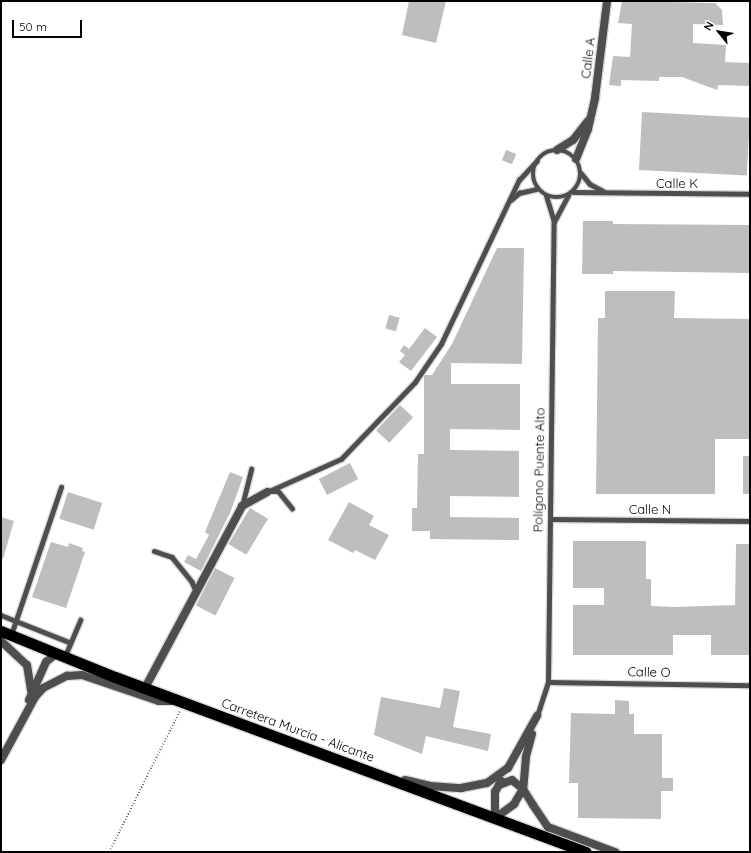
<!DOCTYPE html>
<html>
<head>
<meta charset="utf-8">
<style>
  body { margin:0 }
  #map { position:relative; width:751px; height:853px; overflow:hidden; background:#fff; font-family:Quicksand,sans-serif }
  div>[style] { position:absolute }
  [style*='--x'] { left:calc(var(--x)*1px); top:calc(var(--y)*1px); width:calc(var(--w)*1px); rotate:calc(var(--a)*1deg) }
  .building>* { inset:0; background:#bebebe; transform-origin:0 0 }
  .path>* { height:1.5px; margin-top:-0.75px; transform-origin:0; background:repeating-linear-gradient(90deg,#707070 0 1px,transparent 0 3px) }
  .roads { filter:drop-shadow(1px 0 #dbdbdb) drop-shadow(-1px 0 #dbdbdb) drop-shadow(0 1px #dbdbdb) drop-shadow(0 -1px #dbdbdb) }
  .service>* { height:4.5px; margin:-2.25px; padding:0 2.25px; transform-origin:2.25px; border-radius:2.25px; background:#4e4e4e }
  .service>.ring { margin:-2.25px; padding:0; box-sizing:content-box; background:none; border:4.5px solid #4e4e4e; border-radius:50% }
  .minor>* { height:8px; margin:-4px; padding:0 4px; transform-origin:4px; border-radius:4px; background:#4e4e4e }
  .trunk>* { height:11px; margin:-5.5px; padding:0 5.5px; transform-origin:5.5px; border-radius:5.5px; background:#000 }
  span { translate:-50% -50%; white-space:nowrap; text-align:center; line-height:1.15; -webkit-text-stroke:3px #fff; paint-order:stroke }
  .street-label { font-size:13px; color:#000 }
  .frame { position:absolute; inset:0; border:2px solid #000; pointer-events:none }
  .north { position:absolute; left:699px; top:12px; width:40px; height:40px; -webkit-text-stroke:3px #fff; paint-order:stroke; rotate:300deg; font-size:11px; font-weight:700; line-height:16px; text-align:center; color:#000 }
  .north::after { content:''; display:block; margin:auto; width:14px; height:18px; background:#000; clip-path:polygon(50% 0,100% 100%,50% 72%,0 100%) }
  .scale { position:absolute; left:12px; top:20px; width:70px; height:18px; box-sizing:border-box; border:2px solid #000; border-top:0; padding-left:5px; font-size:12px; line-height:14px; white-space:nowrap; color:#000; -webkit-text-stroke:3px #fff; paint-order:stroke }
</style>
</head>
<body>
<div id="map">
  <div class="building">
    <div style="clip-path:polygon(409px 1px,446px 1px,436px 43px,402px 35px)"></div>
    <div style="clip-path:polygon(622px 1px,715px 3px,722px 10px,723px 25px,693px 24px,693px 43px,726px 45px,725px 62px,750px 63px,750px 86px,718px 85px,717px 90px,682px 77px,659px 77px,659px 81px,621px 80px,621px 86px,609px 85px,613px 56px,630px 57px,632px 24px,618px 23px)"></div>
    <div style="left:642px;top:112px;width:108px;height:58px;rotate:3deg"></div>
    <div style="left:506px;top:150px;width:11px;height:11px;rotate:22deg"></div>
    <div style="clip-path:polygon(583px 221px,613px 221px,613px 224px,750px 225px,750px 273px,613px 271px,613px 274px,582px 274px)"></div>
    <div style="clip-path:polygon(497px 248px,524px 248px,522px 364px,451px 363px,451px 384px,520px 384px,520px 430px,450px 429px,450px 450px,519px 451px,519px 497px,450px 496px,450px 517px,519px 518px,519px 540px,430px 539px,430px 531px,412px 531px,412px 508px,417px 508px,418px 454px,424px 454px,424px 375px,432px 375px,452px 344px)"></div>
    <div style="clip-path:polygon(605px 291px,675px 291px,674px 318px,750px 319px,750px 439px,715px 439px,715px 494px,596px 494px,598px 318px,605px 318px)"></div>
    <div style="left:389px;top:315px;width:11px;height:14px;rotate:15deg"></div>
    <div style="clip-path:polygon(425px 328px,437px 337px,411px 371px,399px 362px,405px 355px,400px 351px,404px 345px,409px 349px)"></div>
    <div style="left:400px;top:405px;width:18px;height:35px;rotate:43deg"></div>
    <div style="left:743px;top:456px;width:7px;height:38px"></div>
    <div style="left:350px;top:463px;width:18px;height:35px;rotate:63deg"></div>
    <div style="clip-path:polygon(230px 472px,243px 477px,230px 513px,201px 571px,184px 562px,188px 555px,196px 559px,209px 535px,205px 532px)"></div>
    <div style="left:68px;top:492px;width:36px;height:28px;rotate:18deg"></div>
    <div style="clip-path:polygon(349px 502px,374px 516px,369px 525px,389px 535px,375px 560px,355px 550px,353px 553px,328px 540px)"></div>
    <div style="left:250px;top:508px;width:21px;height:42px;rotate:31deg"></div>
    <div style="clip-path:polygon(1px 517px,14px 521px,3px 559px,1px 558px)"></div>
    <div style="clip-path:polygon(573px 541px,646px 541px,646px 579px,651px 579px,651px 606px,673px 607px,735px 605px,736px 544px,750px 544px,750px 655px,711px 655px,711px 635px,673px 635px,673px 655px,573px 655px,573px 605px,604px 605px,604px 588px,573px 588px)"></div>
    <div style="clip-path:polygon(51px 542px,68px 547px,69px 543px,83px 548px,82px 551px,85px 552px,66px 608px,32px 597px)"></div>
    <div style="left:215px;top:568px;width:22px;height:42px;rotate:27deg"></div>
    <div style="clip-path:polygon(444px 688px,460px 691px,453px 727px,491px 734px,488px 751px,426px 736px,422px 754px,374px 735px,381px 697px,440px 708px)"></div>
    <div style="clip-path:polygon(615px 700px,629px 701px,629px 714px,634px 714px,634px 734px,662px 734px,662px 778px,673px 778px,673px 791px,661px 791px,661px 819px,578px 818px,578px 783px,569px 783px,571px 713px,615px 714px)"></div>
  </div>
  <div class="path">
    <div style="--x:109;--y:852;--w:157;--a:-63.4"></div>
  </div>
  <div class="roads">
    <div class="service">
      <div class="ring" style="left:533px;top:150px;width:43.5px;height:43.5px"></div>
      <div style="--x:581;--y:173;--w:14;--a:51"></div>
      <div style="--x:590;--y:184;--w:15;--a:28"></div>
      <div style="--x:573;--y:192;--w:177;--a:0.6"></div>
      <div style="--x:511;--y:200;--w:11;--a:-41"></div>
      <div style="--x:519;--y:193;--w:18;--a:-13"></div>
      <div style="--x:554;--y:222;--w:30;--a:-62"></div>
      <div style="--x:267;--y:492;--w:81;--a:-24"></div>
      <div style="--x:341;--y:459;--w:107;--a:-46.1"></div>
      <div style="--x:415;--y:382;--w:46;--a:-55.6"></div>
      <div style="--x:441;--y:344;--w:182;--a:-64.6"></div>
      <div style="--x:519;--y:180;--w:26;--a:-47"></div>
      <div style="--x:271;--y:492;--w:8;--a:0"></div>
      <div style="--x:279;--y:492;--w:21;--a:51"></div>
      <div style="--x:242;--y:506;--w:38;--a:-76"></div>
      <div style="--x:550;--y:519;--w:200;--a:0.6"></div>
      <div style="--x:154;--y:551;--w:19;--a:18"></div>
      <div style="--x:172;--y:557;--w:32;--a:51"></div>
      <div style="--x:192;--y:582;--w:10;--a:66"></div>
      <div style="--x:1;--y:615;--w:73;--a:21.7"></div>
      <div style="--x:11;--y:635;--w:156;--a:-71.3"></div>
      <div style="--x:65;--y:656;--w:39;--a:-67"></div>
      <div style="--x:548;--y:682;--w:202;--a:0.9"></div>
      <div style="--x:537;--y:716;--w:36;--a:-72"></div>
      <div style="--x:548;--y:682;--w:460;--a:-89.3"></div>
      <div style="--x:554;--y:222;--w:27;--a:-107"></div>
    </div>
    <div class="minor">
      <div style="--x:557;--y:150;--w:19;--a:-32"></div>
      <div style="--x:573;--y:140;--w:24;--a:-52"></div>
      <div style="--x:576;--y:159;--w:32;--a:-68"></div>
      <div style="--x:588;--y:129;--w:32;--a:-77"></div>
      <div style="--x:595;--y:98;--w:98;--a:-82.9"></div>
      <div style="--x:1;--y:641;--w:35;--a:43"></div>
      <div style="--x:27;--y:665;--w:26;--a:81"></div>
      <div style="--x:145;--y:688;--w:206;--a:-61.9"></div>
      <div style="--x:242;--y:506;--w:29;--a:-29"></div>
      <div style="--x:29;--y:700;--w:42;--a:-65.9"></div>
      <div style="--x:46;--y:662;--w:14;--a:-39"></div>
      <div style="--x:532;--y:734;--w:24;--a:105"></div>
      <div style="--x:526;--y:757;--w:32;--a:95"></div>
      <div style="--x:523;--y:789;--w:19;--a:58"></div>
      <div style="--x:533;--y:805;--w:27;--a:56"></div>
      <div style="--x:548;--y:827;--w:72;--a:20.5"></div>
      <div style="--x:1;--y:760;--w:72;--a:-61.6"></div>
      <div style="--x:35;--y:697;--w:12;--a:-48"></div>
      <div style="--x:43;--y:688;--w:27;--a:-27"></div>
      <div style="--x:67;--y:676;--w:15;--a:-4"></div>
      <div style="--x:82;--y:675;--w:81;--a:18.7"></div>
      <div style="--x:159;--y:701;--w:15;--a:0"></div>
      <div style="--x:405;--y:780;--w:26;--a:13"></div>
      <div style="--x:430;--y:786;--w:31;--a:4"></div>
      <div style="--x:461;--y:788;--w:26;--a:-11"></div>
      <div style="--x:487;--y:783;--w:26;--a:-36"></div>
      <div style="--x:508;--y:768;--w:60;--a:-60.9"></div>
      <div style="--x:495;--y:818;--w:24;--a:-36"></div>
      <div style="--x:514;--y:804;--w:17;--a:-59"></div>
      <div style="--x:523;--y:789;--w:14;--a:-141"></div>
      <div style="--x:512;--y:780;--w:14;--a:159"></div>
      <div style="--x:495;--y:818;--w:26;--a:-90"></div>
      <div style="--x:495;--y:792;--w:13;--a:-61"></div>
    </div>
    <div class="trunk">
      <div style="--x:1;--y:631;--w:123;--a:22"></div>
      <div style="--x:115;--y:677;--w:502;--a:20.38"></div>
    </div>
  </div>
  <div class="street-label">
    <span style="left:588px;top:58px;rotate:-83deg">Calle A</span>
    <span style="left:677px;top:183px">Calle K</span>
    <span style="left:539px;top:470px;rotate:-89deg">Polígono Puente Alto</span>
    <span style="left:650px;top:509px">Calle N</span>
    <span style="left:649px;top:672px;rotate:1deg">Calle O</span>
    <span style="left:298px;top:730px;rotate:20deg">Carretera Murcia - Alicante</span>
  </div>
  <div class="frame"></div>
  <div class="north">N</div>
  <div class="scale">50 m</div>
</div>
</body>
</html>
